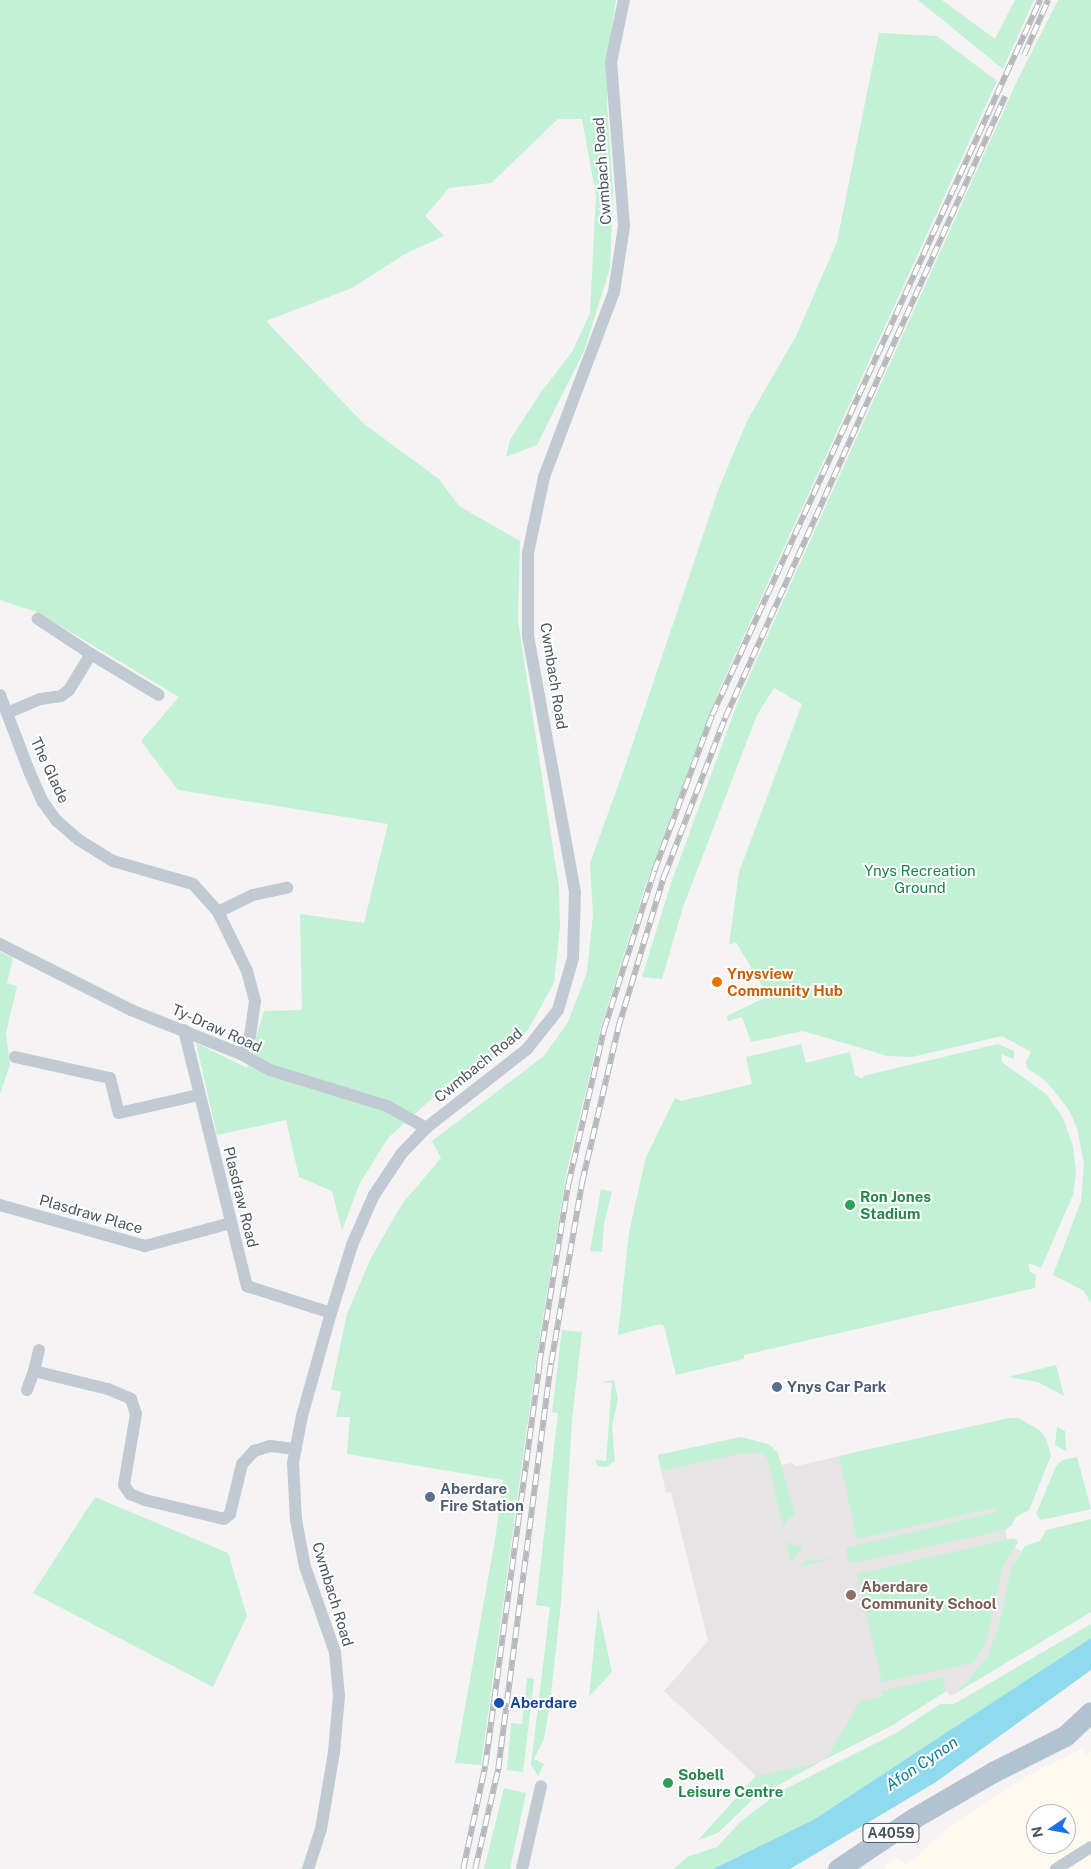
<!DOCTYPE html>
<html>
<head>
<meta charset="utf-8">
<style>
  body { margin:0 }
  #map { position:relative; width:1091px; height:1869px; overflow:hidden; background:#f5f3f3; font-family:"Public Sans",sans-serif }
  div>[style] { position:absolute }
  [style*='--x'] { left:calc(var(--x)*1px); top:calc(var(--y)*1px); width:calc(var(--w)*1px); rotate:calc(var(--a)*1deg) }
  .commercial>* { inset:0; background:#fdf9ef }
  .education>* { inset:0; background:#e6e4e5 }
  .green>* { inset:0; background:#c3f1d5 }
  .water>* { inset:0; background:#90daee }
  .street>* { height:12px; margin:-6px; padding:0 6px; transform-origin:6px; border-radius:6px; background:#c1cad2 }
  .primary>* { height:21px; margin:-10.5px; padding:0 10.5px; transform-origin:10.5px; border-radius:10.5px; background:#b3c2d1 }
  .rail>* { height:5.5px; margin-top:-2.75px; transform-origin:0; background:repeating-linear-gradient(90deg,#fff 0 11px,#b5b8bd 0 22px); box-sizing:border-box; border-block:1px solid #b5b8bd }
  .dots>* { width:14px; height:14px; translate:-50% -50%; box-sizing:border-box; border:2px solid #fff; border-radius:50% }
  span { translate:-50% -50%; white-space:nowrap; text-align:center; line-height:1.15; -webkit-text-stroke:4px #fff; paint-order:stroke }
  .shield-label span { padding:1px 4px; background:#fff; border:1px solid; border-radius:4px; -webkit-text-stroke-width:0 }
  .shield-label { font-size:14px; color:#4a5661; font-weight:700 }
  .street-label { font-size:15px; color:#4a5661 }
  .park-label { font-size:15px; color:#17864f }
  .food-label { font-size:15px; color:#c56008; font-weight:700 }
  .left { translate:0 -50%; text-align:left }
  .leisure-label { font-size:15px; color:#27864d; font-weight:700 }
  .service-label { font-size:15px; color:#4e5e75; font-weight:700 }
  .education-label { font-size:15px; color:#785e54; font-weight:700 }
  .transit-label { font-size:15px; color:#164399; font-weight:700 }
  .water-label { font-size:16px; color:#0c7c9b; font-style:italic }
  .north { position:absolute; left:1026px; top:1804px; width:50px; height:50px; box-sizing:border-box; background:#fff; border:1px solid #b7bbc0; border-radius:50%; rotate:258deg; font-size:14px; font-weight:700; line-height:20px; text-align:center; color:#4a5661 }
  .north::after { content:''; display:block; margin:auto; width:18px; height:22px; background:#1a73e8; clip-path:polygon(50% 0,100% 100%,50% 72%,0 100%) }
</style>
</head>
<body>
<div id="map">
  <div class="commercial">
    <div style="clip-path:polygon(evenodd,1082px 1749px,1085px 1755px,1091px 1752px,1091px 1869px,882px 1869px,895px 1856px,907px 1865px,950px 1826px,1034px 1772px,1082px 1749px,1036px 1814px,1066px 1814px,1066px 1844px,1036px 1844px,1036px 1814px)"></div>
  </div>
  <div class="education">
    <div style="clip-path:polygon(1010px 1418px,1004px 1525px,1008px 1543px,1021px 1551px,1011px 1567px,999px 1625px,987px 1657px,956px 1693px,951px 1696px,946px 1691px,891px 1726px,780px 1782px,756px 1776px,664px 1691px,708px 1641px,671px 1492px,666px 1493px,658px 1455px,741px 1437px,770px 1445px,782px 1465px,791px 1463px,796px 1466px)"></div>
  </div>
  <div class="green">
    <div style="clip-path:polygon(0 0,616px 0,609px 48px,607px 105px,613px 192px,610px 268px,584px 351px,537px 445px,506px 457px,510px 440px,539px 395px,572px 352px,590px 313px,596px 196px,582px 119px,558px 119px,491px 183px,449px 188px,425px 216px,444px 236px,405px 254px,352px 288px,266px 321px,364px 424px,439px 479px,459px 506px,520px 541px,518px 621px,559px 887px,560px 927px,554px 983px,528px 1030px,496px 1057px,437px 1094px,388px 1138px,360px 1183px,342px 1230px,332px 1191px,299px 1177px,286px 1120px,217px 1135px,196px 1043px,247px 1068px,264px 1011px,302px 1010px,300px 914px,364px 923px,388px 824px,178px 790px,141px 741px,179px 697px,37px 612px,0 600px)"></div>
    <div style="clip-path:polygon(918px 0,942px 0,995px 39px,1015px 0,1034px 0,1003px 69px)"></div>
    <div style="clip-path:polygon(1058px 0,1091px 0,1091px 1303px,1084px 1291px,1053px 1275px,1081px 1201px,1084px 1164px,1077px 1128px,1069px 1110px,1046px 1081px,1027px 1068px,1026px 1062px,1031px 1052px,1002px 1036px,912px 1057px,888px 1056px,803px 1031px,751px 1042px,742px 1017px,728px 1021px,727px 1016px,768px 996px,736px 942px,729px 945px,739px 872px,802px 704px,774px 688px,757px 715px,683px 907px,662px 979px,642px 977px,671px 883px,739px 699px,1018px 79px)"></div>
    <div style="clip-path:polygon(879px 33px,937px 36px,997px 81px,719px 690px,646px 884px,601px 1027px,567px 1170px,537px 1354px,481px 1765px,455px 1763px,495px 1540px,503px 1480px,347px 1454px,350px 1417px,336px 1417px,341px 1392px,331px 1389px,347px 1314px,371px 1258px,402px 1204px,441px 1158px,432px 1141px,544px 1056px,568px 1022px,587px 972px,593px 915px,590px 863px,622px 775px,719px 488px,747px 421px,796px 336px,837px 242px)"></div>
    <div style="clip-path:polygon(0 952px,13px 958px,7px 983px,17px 986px,6px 1033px,10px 1065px,0 1094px)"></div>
    <div style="clip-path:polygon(801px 1044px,806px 1063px,850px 1052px,855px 1075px,863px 1079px,863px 1076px,998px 1044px,1014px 1051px,1014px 1059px,1001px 1054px,1002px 1062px,1046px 1094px,1063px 1118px,1073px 1146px,1076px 1172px,1073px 1195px,1041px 1268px,1028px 1263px,1030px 1272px,1036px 1274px,1035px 1288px,744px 1355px,744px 1359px,676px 1375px,664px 1326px,660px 1324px,618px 1335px,629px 1232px,646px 1157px,675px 1098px,681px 1101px,752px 1084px,746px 1057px)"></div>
    <div style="clip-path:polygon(601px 1189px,612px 1192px,604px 1223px,602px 1252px,590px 1251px)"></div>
    <div style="clip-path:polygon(562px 1330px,582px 1332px,572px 1420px,561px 1603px,550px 1703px,544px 1739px,534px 1759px,544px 1764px,538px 1776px,531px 1765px,550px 1607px,536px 1605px,558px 1413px,552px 1412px)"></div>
    <div style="clip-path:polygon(1056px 1365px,1064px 1396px,1038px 1382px,1008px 1377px)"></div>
    <div style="clip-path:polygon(614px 1380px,618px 1399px,612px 1427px,615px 1461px,606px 1467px,598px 1466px,595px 1460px,606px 1461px,612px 1383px,601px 1382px)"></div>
    <div style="clip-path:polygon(1010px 1418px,1018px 1418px,1038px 1429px,1046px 1438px,1051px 1456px,1029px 1510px,1016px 1517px,1012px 1525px,1005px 1530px,854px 1563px,848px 1561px,846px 1549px,850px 1547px,996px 1512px,994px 1508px,857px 1539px,839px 1456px)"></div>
    <div style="clip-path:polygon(1057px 1427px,1065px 1431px,1066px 1451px,1055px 1445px)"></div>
    <div style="clip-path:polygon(741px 1437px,770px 1445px,778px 1453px,795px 1516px,789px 1518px,783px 1528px,768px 1460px,763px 1453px,743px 1453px,661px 1471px,658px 1455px)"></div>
    <div style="clip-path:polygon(1077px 1457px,1091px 1509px,1041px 1520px,1036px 1514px,1056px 1466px,1062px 1460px)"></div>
    <div style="clip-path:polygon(95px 1497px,228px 1553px,247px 1616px,213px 1687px,33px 1593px)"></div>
    <div style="clip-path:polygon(1091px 1519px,1091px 1612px,956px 1693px,987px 1657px,999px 1625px,1011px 1567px,1025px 1546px,1040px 1541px,1046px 1530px)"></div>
    <div style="clip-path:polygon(1014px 1538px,1018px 1542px,1003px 1566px,986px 1642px,973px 1663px,882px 1682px,857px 1574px)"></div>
    <div style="clip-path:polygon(786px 1541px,796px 1546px,801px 1545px,801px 1550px,791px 1561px)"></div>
    <div style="clip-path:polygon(841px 1556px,799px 1567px,808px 1558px,811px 1561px)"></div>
    <div style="clip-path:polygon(598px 1608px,612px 1672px,589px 1697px)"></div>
    <div style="clip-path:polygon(1091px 1624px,1091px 1638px,1085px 1643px,813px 1820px,713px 1869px,674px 1869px,687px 1857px,717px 1847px,740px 1822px,781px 1791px,896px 1733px,940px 1704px,954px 1704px)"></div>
    <div style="clip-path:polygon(943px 1677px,946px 1691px,891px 1726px,826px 1759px,860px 1701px,883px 1696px,882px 1691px)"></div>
    <div style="clip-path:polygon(527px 1678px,534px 1679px,523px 1772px,507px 1770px,511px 1723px,522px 1724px)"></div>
    <div style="clip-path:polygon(818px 1763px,752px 1800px,718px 1833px,698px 1840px,756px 1776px)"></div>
    <div style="clip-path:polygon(504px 1788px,526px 1793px,510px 1869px,484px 1869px)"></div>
  </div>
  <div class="water">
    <div style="clip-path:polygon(1091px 1638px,1091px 1670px,936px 1782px,790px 1869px,713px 1869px,813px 1820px)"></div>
  </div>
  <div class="street">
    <div style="--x:91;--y:654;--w:79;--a:31.1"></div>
    <div style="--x:0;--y:695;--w:81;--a:69.1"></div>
    <div style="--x:29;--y:771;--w:34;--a:66"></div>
    <div style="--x:43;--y:802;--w:24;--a:54"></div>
    <div style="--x:57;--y:821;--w:29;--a:41"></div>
    <div style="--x:79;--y:840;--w:40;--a:32"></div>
    <div style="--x:113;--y:861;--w:83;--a:16"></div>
    <div style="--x:193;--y:884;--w:38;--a:48"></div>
    <div style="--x:218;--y:912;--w:66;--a:63.8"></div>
    <div style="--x:247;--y:971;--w:31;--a:75"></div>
    <div style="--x:255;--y:1001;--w:35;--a:98"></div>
    <div style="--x:250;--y:1036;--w:20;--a:117"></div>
    <div style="--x:7;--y:713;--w:36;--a:-23"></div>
    <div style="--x:40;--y:699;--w:21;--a:-8"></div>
    <div style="--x:61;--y:696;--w:10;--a:-37"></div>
    <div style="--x:69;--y:690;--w:42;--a:-58.6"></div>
    <div style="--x:91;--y:654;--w:64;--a:-146.6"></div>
    <div style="--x:218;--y:912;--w:39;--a:-26"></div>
    <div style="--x:253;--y:895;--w:35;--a:-12"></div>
    <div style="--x:0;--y:944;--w:147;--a:26.7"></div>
    <div style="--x:131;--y:1010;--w:118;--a:21.8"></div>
    <div style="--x:241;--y:1054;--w:33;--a:29"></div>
    <div style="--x:270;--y:1070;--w:122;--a:17.1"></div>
    <div style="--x:387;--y:1106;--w:45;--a:29.4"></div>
    <div style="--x:184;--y:1030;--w:264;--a:76.2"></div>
    <div style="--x:247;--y:1286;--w:88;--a:17.8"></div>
    <div style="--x:15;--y:1057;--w:97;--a:12.5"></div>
    <div style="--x:110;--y:1078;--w:36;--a:76"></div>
    <div style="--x:119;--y:1113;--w:81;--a:-12.8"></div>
    <div style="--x:0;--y:1205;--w:151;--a:15.8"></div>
    <div style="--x:145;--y:1246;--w:89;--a:-15"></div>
    <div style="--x:39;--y:1350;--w:22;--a:103"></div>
    <div style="--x:34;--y:1371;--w:76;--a:13.7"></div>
    <div style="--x:108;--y:1389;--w:25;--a:23"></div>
    <div style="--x:131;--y:1399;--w:16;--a:72"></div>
    <div style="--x:136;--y:1414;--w:72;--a:99.6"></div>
    <div style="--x:124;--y:1485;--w:11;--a:56"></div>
    <div style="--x:130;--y:1494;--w:16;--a:22"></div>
    <div style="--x:145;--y:1500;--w:81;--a:13.5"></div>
    <div style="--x:224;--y:1519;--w:8;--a:-40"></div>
    <div style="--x:230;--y:1514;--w:51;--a:-76.5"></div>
    <div style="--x:242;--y:1464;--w:18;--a:-47"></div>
    <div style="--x:254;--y:1451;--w:17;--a:-17"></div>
    <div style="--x:270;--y:1446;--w:26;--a:7"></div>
    <div style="--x:27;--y:1390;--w:20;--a:-70"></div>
    <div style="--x:308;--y:1869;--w:42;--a:-72"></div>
    <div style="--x:321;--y:1829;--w:78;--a:-80.4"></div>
    <div style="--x:334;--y:1752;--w:56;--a:-84.9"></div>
    <div style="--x:339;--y:1696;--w:44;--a:-95.2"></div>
    <div style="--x:335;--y:1652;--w:90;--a:-109.4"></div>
    <div style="--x:305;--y:1567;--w:48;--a:-100.8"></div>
    <div style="--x:296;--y:1520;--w:57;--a:-93"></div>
    <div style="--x:293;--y:1463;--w:48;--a:-79.2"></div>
    <div style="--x:302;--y:1416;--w:107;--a:-74.3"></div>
    <div style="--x:331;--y:1313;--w:71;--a:-72.8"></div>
    <div style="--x:352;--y:1245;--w:55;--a:-66.3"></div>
    <div style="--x:374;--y:1195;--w:50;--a:-56.3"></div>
    <div style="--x:402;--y:1153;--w:35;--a:-46"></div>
    <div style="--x:426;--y:1128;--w:128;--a:-38"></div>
    <div style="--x:527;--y:1049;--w:50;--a:-51.5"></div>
    <div style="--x:558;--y:1010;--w:54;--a:-73.9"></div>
    <div style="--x:573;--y:958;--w:66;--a:-88.3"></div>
    <div style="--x:575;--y:892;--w:261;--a:-100.4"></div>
    <div style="--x:528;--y:635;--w:82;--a:-90"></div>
    <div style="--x:528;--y:553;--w:78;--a:-78.1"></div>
    <div style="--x:544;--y:477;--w:198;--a:-69.3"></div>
    <div style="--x:614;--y:292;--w:67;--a:-81.4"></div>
    <div style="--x:624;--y:226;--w:165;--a:-94.5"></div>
    <div style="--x:611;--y:62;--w:63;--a:-78.2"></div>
    <div style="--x:522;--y:1869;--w:85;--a:-77.1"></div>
    <div style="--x:1056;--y:1869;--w:41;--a:-32.2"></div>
  </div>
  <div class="primary">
    <div style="--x:838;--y:1869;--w:92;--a:-33.9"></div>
    <div style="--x:914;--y:1818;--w:91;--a:-30.2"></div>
    <div style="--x:993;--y:1772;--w:80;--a:-26.6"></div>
    <div style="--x:1065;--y:1736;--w:35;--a:-43"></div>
  </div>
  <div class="rail">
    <div style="--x:1024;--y:55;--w:60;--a:-66.4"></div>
    <div style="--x:463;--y:1869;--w:105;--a:-77.9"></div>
    <div style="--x:485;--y:1766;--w:406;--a:-82.3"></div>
    <div style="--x:539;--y:1364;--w:181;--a:-80.8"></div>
    <div style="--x:568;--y:1185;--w:160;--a:-77"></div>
    <div style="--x:604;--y:1029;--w:166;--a:-72.4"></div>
    <div style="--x:654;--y:871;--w:166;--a:-69.6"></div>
    <div style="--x:712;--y:715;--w:787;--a:-65.36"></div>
    <div style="--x:475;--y:1869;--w:103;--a:-77"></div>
    <div style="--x:498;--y:1769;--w:409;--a:-82.6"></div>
    <div style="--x:551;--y:1363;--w:184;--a:-80.3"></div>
    <div style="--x:582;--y:1182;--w:158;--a:-76.8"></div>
    <div style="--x:618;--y:1028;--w:159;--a:-73.2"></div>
    <div style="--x:664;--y:876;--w:169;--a:-68.9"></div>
    <div style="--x:725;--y:718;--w:682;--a:-65.76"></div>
  </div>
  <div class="dots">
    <div style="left:717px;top:982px;background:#e8710a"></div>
    <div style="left:850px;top:1205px;background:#2e9e5b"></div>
    <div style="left:777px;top:1387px;background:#5c6f8a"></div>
    <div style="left:430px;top:1497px;background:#5c6f8a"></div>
    <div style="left:851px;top:1595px;background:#8d6e63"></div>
    <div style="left:499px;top:1703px;background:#1a4fb4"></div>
    <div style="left:668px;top:1783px;background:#2e9e5b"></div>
  </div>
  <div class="shield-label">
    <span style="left:891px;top:1833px">A4059</span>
  </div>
  <div class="street-label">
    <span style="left:602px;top:171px;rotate:-94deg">Cwmbach Road</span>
    <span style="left:554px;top:676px;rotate:81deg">Cwmbach Road</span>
    <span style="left:50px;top:770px;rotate:65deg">The Glade</span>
    <span style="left:217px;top:1028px;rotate:24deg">Ty-Draw Road</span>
    <span style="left:478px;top:1065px;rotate:-39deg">Cwmbach Road</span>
    <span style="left:241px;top:1197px;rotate:76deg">Plasdraw Road</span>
    <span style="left:91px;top:1214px;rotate:16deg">Plasdraw Place</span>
    <span style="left:333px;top:1594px;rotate:73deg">Cwmbach Road</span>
  </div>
  <div class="park-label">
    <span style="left:920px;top:879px">Ynys Recreation<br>Ground</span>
  </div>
  <div class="food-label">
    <span class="left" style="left:727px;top:982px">Ynysview<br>Community Hub</span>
  </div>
  <div class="leisure-label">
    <span class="left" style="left:860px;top:1205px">Ron Jones<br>Stadium</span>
    <span class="left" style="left:678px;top:1783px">Sobell<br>Leisure Centre</span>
  </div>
  <div class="service-label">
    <span class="left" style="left:787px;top:1387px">Ynys Car Park</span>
    <span class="left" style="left:440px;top:1497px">Aberdare<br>Fire Station</span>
  </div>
  <div class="education-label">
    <span class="left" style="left:861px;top:1595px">Aberdare<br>Community School</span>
  </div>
  <div class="transit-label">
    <span class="left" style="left:510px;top:1703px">Aberdare</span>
  </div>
  <div class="water-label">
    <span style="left:922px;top:1764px;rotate:-34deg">Afon Cynon</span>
  </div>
  <div class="north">N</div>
</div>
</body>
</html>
